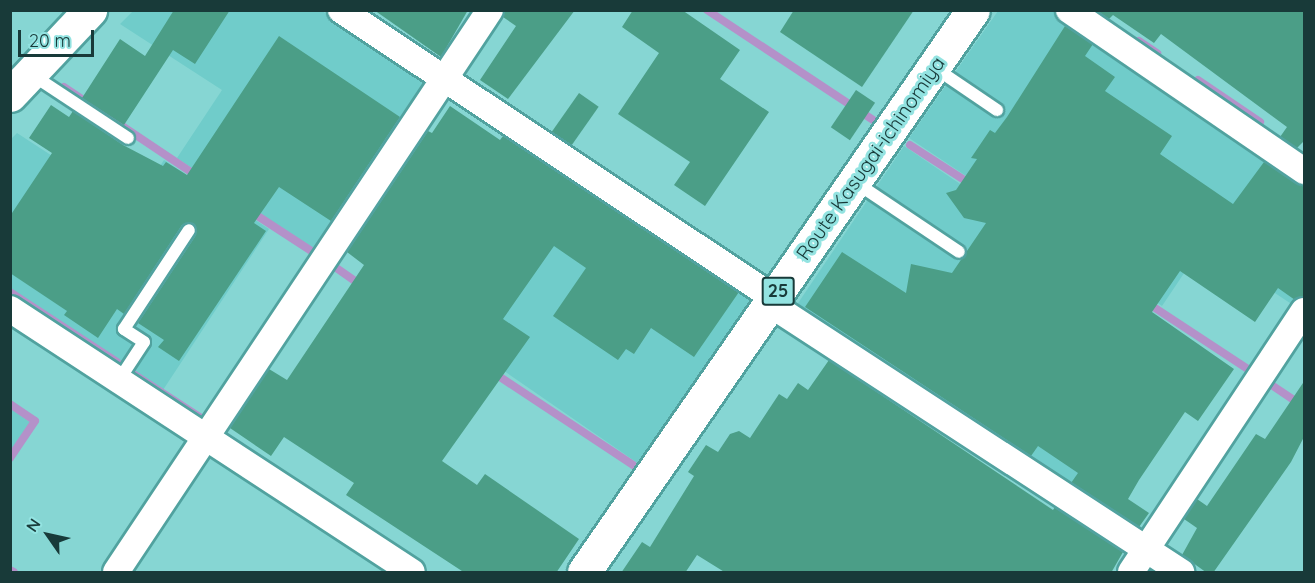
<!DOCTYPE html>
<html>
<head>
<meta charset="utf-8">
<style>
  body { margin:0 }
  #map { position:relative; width:1315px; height:583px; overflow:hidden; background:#86d6d3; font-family:Quicksand,sans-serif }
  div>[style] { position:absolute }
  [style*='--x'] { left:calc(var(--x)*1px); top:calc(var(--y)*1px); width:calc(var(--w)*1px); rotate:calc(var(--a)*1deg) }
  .built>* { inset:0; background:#70ccca; transform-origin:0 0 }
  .stream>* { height:8px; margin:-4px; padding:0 4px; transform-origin:4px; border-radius:4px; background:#b491c9 }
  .building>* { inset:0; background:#4b9e87; transform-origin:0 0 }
  .roads { filter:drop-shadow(2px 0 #51a29f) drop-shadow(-2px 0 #51a29f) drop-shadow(0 2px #51a29f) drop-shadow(0 -2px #51a29f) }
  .lane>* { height:12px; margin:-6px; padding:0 6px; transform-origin:6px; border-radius:6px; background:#fff }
  .street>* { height:26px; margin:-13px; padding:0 13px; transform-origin:13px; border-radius:13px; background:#fff }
  .secondary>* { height:33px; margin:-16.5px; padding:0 16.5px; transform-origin:16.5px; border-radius:16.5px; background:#fff }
  .primary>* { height:33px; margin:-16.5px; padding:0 16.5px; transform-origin:16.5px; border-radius:16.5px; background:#fff }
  span { translate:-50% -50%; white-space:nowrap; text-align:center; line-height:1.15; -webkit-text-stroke:6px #93e3e1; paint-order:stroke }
  .shield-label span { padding:2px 4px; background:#93e3e1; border:2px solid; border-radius:4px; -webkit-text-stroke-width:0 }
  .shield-label { font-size:18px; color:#183a39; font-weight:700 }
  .street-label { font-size:20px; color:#183a39 }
  .frame { position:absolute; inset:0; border:12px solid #183a39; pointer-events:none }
  .north { position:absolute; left:18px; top:505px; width:60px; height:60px; -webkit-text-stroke:4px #93e3e1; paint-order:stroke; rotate:304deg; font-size:16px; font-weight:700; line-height:24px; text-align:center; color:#183a39 }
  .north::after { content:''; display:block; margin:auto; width:21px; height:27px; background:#183a39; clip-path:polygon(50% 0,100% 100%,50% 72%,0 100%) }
  .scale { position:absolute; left:18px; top:30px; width:76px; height:27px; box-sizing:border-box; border:3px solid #183a39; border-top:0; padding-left:8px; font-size:18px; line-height:21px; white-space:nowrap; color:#183a39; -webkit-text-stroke:4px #93e3e1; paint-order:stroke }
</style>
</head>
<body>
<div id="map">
  <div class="built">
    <div style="clip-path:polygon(133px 11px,322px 11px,425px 79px,427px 90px,319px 253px,177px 158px,222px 90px,120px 24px)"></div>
    <div style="clip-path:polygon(998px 11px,1055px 11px,1304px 177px,1304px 295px,1296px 307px,1203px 245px,1162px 306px,909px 138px)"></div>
    <div style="clip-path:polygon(17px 133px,132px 208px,164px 160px,269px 229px,163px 390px,11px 289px,10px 140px)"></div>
    <div style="left:904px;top:146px;width:343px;height:193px;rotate:34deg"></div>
    <div style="clip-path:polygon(559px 167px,750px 293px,750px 304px,639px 464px,446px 331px)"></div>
    <div style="clip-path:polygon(11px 409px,30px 422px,11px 452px)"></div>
  </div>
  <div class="stream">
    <div style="--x:707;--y:10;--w:199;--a:33.5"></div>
    <div style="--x:1094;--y:10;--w:1;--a:45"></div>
    <div style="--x:1139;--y:41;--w:22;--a:34"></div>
    <div style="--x:1198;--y:80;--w:75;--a:34.1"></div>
    <div style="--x:64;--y:87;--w:160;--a:33.8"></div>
    <div style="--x:910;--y:145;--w:74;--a:32.8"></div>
    <div style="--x:250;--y:211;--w:79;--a:33.1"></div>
    <div style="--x:335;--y:267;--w:32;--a:35"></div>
    <div style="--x:10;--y:292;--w:128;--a:33.2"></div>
    <div style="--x:1146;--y:302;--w:123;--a:33.4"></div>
    <div style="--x:494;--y:373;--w:167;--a:33.5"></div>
    <div style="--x:135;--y:375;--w:79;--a:33.1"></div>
    <div style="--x:1270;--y:384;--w:37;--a:34"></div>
    <div style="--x:10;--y:404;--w:30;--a:34"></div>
    <div style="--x:35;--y:421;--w:45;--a:124"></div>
    <div style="--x:10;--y:570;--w:4;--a:27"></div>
  </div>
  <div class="building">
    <div style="clip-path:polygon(174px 10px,230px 10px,195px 64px,173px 50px,124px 125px,82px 98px,120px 39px,145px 56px)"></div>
    <div style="clip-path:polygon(374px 10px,468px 10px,441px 57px)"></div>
    <div style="clip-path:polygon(505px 10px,575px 10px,508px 99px,480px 80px,516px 26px,503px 17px)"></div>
    <div style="clip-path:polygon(633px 10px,682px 10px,740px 50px,720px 79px,769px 112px,705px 206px,674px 185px,690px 162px,618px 114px,659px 53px,622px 27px)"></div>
    <div style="clip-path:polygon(794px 10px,914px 10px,862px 87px,780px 32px)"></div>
    <div style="clip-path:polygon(1096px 10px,1305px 10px,1305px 140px,1297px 148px,1280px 137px,1287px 127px,1161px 34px,1154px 43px,1113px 15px,1109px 19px)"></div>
    <div style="clip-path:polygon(1065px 26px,1093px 44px,1085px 56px,1115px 77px,1105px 91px,1172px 136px,1160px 154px,1233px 204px,1264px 162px,1305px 186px,1305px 296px,1295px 300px,1278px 288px,1255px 322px,1180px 271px,1152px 312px,1234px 369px,1198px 421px,1185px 412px,1139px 480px,1128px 499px,1149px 513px,1139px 527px,1071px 483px,1078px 473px,1038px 446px,1031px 456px,805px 307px,842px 252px,906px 293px,911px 264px,952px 273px,986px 223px,964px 218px,946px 193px,956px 190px,977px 159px,971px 158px,990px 130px,995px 133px,1007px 117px)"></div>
    <div style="clip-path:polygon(279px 36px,400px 117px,331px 221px,279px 187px,254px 223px,266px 231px,179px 361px,158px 347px,164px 340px,138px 323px,196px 235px,193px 223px,182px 225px,124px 314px,117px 309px,98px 338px,64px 315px,67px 311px,10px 273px,10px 216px,52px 153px,29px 138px,51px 105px,69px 117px,73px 111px,123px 145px,163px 166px,166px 162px,187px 175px)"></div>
    <div style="left:856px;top:90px;width:23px;height:45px;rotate:34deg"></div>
    <div style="left:579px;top:93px;width:24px;height:48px;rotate:35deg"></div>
    <div style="clip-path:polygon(450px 106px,500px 140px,503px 136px,739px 292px,694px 357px,651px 328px,634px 354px,626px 349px,618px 360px,553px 316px,586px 268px,554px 246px,503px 319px,530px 337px,442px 461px,477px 485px,485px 474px,579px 539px,556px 573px,465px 573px,346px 495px,354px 483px,284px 437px,271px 456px,230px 428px,269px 369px,287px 380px,364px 265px,347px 252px,428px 131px,432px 133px)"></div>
    <div style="clip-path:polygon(829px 360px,1053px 510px,1055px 507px,1123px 552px,1111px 573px,726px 573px,697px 555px,685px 573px,621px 573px,642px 542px,650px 547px,694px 476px,688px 472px,706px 445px,718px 452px,730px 434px,739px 431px,750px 438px,779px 394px,787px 399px,798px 383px,808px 390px)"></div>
    <div style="clip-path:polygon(1305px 380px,1305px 435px,1291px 462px,1213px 573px,1207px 573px,1182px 555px,1197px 528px,1184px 519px,1197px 499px,1207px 506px,1256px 434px,1265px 439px)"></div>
  </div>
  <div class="roads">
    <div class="lane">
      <div style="--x:935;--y:68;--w:75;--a:34.1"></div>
      <div style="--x:31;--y:74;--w:116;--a:33.4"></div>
      <div style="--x:855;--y:182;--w:125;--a:33.9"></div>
      <div style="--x:119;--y:380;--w:45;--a:-56.7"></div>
      <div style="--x:144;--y:342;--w:24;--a:-147"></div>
      <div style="--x:124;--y:329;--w:118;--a:-56.7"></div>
    </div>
    <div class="street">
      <div style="--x:341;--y:10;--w:520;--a:33.63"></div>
      <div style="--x:1069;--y:10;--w:285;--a:34.4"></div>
      <div style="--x:770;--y:304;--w:491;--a:33.1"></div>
      <div style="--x:10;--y:309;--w:480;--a:33.2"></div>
      <div style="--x:116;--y:572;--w:675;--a:-56.36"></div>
      <div style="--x:1131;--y:572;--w:313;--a:-56.5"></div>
    </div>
    <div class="secondary">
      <div style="--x:10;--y:95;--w:117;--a:-46.7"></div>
    </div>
    <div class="primary">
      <div style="--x:584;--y:572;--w:683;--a:-55.31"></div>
    </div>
  </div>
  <div class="shield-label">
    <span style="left:778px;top:291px">25</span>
  </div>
  <div class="street-label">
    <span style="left:870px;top:158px;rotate:-55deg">Route Kasugai-ichinomiya</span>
  </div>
  <div class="frame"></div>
  <div class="north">N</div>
  <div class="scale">20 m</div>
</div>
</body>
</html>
